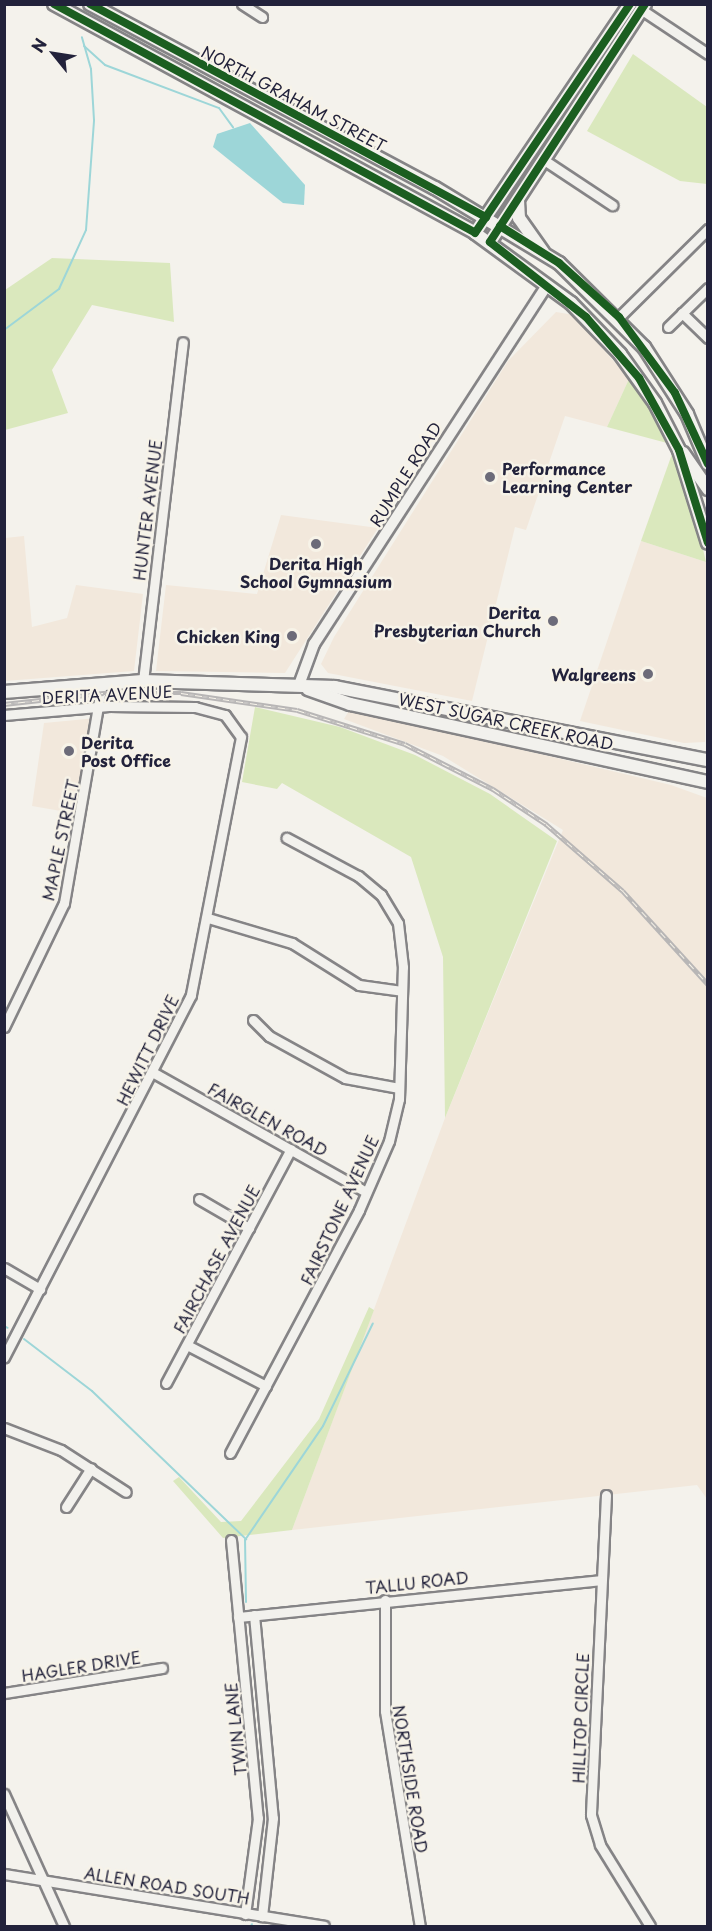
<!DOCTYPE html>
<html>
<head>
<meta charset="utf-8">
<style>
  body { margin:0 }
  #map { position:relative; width:712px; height:1931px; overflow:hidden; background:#f4f2ec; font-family:"Playpen Sans",sans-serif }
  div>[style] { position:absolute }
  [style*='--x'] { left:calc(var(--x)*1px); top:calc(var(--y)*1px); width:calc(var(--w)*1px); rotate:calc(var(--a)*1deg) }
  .built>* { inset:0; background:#f2e8dc }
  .green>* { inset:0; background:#dae8bd }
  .water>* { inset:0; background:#9dd6d8 }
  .stream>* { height:2px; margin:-1px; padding:0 1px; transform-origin:1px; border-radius:1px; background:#9dd6d8 }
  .roads { filter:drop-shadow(2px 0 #858486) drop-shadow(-2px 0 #858486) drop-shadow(0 2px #858486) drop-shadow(0 -2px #858486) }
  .minor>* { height:9px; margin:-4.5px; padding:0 4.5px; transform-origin:4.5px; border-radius:4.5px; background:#f2f1ed }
  .tertiary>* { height:10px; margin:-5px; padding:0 5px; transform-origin:5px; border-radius:5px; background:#f2f1ed }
  .secondary>* { height:12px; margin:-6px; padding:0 6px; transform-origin:6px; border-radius:6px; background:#f2f1ed }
  .rail>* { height:4.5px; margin-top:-2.25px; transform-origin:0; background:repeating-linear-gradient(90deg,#f7f3e8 0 7px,#b8b6b6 0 14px); box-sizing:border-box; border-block:2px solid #b8b6b6 }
  .cycleway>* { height:8px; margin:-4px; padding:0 4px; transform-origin:4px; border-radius:4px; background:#1b5e20 }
  .dots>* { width:16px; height:16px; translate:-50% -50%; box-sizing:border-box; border:3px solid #f7f3e8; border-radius:50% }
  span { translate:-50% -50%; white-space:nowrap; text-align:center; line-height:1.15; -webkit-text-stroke:5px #f7f3e8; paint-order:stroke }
  .street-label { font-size:16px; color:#22223b }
  .poi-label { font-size:16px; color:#22223b; font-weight:700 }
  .left { translate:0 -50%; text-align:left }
  .right { translate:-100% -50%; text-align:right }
  .frame { position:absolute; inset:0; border:6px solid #22223b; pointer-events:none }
  .north { position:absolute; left:24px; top:24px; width:60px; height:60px; -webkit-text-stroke:4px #f7f3e8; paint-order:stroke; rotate:300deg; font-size:16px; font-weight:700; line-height:24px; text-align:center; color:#22223b }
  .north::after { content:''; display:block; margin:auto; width:21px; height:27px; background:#22223b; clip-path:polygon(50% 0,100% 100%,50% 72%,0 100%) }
</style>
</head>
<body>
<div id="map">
  <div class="built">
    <div style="clip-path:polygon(556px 312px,574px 315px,629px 379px,607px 427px,565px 416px,526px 530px,515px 527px,472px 701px,328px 673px,321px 664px,334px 637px,508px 361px)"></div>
    <div style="clip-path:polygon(281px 515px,378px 528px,285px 673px,156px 671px,166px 585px,257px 594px)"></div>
    <div style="clip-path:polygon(24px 536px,32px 627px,67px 618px,76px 585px,143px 594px,134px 671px,5px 681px,5px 538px)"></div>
    <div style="clip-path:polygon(641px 541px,706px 562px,705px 742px,684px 743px,580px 721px)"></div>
    <div style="clip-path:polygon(350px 709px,671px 785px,707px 798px,707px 1499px,697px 1485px,292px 1530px,445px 1118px,563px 830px,443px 756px,344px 719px)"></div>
    <div style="clip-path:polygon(97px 718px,78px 814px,32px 806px,44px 723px)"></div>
  </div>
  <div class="green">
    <div style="clip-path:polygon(633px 54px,707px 107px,707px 184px,680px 181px,587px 131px)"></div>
    <div style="clip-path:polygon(52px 258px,170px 263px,174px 322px,92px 305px,52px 370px,68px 413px,5px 430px,5px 290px)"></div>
    <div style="clip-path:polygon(629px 379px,651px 412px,667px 443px,607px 427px)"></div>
    <div style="clip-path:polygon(672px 454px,694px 511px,706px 562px,641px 541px)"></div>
    <div style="clip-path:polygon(255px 707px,340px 727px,415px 755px,490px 794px,557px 841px,445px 1118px,443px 957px,411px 857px,282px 783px,277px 789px,242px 782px)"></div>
    <div style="clip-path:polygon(369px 1307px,374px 1310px,292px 1530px,223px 1538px,173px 1481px,179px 1477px,221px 1522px,241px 1521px,319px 1419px)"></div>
  </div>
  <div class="water">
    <div style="clip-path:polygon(250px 123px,305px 185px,304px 205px,283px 203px,213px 147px,217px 134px)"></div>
  </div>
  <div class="stream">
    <div style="--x:84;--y:46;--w:28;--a:42"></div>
    <div style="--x:105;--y:65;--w:122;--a:20.7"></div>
    <div style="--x:219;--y:108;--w:24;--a:54"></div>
    <div style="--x:4;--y:330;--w:69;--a:-36.7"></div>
    <div style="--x:59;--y:289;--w:65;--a:-65.4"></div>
    <div style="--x:86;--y:230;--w:110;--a:-85.8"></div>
    <div style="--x:94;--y:120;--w:51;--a:-93.4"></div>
    <div style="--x:91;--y:69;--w:33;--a:-106"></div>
    <div style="--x:4;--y:1326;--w:4;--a:27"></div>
    <div style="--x:24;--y:1339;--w:86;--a:37.4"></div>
    <div style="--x:92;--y:1391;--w:214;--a:43.9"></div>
    <div style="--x:246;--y:1602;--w:62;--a:-90.9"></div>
    <div style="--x:245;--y:1540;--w:138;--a:-55.6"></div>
    <div style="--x:323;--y:1426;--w:114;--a:-64.1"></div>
    <div style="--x:251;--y:1926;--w:2;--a:-63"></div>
  </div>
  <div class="roads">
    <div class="minor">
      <div style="--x:242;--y:4;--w:24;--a:33"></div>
      <div style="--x:642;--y:10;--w:79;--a:33.7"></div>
      <div style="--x:544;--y:160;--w:82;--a:33.5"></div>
      <div style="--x:682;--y:313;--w:36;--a:44"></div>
      <div style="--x:619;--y:317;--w:125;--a:-44.7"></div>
      <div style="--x:668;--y:327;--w:56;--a:-44.3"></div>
      <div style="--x:143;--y:681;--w:341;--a:-83.3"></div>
      <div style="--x:4;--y:715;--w:105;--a:-4.9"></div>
      <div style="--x:109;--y:706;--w:86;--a:0.7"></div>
      <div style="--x:195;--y:707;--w:31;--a:15"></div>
      <div style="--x:225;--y:715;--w:27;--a:54"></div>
      <div style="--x:241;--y:737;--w:263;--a:101"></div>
      <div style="--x:191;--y:995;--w:408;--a:117.3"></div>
      <div style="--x:208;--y:918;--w:88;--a:16.6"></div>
      <div style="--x:292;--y:943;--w:79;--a:32.1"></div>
      <div style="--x:359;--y:985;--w:43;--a:7.9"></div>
      <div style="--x:253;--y:1020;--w:23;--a:45"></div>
      <div style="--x:269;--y:1036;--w:87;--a:28.9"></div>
      <div style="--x:345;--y:1078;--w:55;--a:10.5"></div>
      <div style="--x:4;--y:1027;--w:138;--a:-64.2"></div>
      <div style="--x:64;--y:903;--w:223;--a:-80.2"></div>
      <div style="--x:154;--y:1073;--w:243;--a:29.3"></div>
      <div style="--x:199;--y:1199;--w:58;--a:30.1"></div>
      <div style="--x:4;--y:1268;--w:42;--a:30.3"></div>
      <div style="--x:187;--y:1345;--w:89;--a:27.4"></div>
      <div style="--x:166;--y:1383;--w:265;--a:-61.9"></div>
      <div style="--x:4;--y:1428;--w:61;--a:21.1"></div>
      <div style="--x:61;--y:1450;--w:77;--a:32.9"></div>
      <div style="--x:230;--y:1453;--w:275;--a:-62"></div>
      <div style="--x:359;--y:1210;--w:75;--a:-66.5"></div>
      <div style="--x:389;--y:1141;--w:43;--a:-76.6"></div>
      <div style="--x:399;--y:1099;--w:132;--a:-88.3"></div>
      <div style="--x:403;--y:967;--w:44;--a:-96.5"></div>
      <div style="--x:398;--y:923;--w:33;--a:-121"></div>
      <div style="--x:381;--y:895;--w:30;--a:-140"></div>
      <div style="--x:358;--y:876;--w:81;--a:-151.8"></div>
      <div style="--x:606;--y:1495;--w:320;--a:92.7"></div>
      <div style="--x:591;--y:1815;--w:31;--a:73"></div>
      <div style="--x:600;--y:1845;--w:95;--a:58.3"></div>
      <div style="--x:66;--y:1507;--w:46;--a:-57.3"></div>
      <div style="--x:231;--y:1540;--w:279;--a:84.5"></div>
      <div style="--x:258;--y:1818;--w:97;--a:97.7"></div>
      <div style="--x:385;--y:1600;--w:111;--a:90"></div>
      <div style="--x:385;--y:1711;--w:218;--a:80.8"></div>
      <div style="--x:254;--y:1615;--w:204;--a:84.7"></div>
      <div style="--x:273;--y:1818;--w:99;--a:96.4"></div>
      <div style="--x:238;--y:1617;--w:364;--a:-5.8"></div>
      <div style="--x:4;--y:1693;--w:160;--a:-9"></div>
      <div style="--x:4;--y:1794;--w:145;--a:65.6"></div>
      <div style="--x:4;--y:1874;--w:324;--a:9.2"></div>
    </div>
    <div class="tertiary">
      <div style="--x:299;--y:685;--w:44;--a:-69.9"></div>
      <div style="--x:314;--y:644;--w:428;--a:-57"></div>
    </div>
    <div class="secondary">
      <div style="--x:54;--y:4;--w:479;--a:28.5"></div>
      <div style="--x:475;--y:233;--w:119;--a:36.1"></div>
      <div style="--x:571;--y:303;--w:71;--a:46.1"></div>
      <div style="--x:620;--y:354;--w:60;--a:54.5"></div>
      <div style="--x:655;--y:403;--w:53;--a:62.9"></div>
      <div style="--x:679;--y:450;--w:97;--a:72.7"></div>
      <div style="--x:90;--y:4;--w:391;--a:28.1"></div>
      <div style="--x:435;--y:188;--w:145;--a:31.2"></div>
      <div style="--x:559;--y:263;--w:120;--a:44.7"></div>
      <div style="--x:644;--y:347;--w:80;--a:57.3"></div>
      <div style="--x:687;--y:414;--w:54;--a:67.2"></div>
      <div style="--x:518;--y:200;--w:18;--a:87"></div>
      <div style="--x:519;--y:218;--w:42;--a:54.8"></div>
      <div style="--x:475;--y:233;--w:277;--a:-55.9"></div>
      <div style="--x:490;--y:242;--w:284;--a:-56.9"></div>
      <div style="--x:683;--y:453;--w:44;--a:55.2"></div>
      <div style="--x:308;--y:689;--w:45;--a:19.7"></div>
      <div style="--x:350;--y:704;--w:366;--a:12.3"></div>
      <div style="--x:4;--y:692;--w:139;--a:-4.5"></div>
      <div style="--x:143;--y:681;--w:192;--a:1.8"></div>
      <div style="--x:335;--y:687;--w:380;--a:11.1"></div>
    </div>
  </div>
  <div class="rail">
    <div style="--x:4;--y:704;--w:100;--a:-6.3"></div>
    <div style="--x:103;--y:693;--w:78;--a:0"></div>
    <div style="--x:181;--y:693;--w:117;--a:8.3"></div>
    <div style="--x:297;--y:710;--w:113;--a:17.5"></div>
    <div style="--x:405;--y:744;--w:99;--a:27.1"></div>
    <div style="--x:493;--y:789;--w:64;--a:33.4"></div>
    <div style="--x:546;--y:824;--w:102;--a:41"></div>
    <div style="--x:623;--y:891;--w:126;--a:47.6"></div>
  </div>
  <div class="cycleway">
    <div style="--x:54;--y:4;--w:479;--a:28.5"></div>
    <div style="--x:475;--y:233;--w:277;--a:-55.9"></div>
    <div style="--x:90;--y:4;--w:450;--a:28.3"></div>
    <div style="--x:645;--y:4;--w:284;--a:123.1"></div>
    <div style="--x:490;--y:242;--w:122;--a:38"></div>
    <div style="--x:586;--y:317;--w:81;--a:49"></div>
    <div style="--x:639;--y:378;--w:82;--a:60.9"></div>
    <div style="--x:679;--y:450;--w:97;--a:72.7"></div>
    <div style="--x:500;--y:226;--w:70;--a:32.1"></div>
    <div style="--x:559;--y:263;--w:81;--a:42"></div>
    <div style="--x:619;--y:317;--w:94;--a:53.6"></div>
    <div style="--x:675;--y:393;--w:78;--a:65.1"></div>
  </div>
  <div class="dots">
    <div style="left:490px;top:477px;background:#6c6b79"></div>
    <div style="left:316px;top:544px;background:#6c6b79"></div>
    <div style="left:553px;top:621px;background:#6c6b79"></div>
    <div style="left:292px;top:636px;background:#6c6b79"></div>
    <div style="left:648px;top:674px;background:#6c6b79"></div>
    <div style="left:69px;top:751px;background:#6c6b79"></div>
  </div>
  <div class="street-label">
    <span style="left:294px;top:98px;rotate:28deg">NORTH GRAHAM STREET</span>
    <span style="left:405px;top:474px;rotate:-58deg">RUMPLE ROAD</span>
    <span style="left:147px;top:510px;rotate:-83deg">HUNTER AVENUE</span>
    <span style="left:107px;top:694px;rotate:-3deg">DERITA AVENUE</span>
    <span style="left:506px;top:721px;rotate:12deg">WEST SUGAR CREEK ROAD</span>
    <span style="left:60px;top:840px;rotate:-78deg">MAPLE STREET</span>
    <span style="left:147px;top:1050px;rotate:-64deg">HEWITT DRIVE</span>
    <span style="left:268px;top:1119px;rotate:29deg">FAIRGLEN ROAD</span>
    <span style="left:339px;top:1210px;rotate:-65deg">FAIRSTONE AVENUE</span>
    <span style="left:216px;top:1259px;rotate:-62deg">FAIRCHASE AVENUE</span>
    <span style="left:417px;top:1582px;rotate:-6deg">TALLU ROAD</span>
    <span style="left:81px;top:1666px;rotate:-9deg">HAGLER DRIVE</span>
    <span style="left:580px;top:1718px;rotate:-88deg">HILLTOP CIRCLE</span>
    <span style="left:235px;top:1729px;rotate:-96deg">TWIN LANE</span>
    <span style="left:411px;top:1779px;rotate:81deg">NORTHSIDE ROAD</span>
    <span style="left:167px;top:1885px;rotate:9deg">ALLEN ROAD SOUTH</span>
  </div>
  <div class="poi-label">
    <span class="left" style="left:502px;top:477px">Performance<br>Learning Center</span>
    <span style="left:316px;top:572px">Derita High<br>School Gymnasium</span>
    <span class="right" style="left:541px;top:621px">Derita<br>Presbyterian Church</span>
    <span class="right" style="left:280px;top:636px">Chicken King</span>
    <span class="right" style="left:636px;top:674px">Walgreens</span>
    <span class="left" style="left:81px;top:751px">Derita<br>Post Office</span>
  </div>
  <div class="frame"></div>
  <div class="north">N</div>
</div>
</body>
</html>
